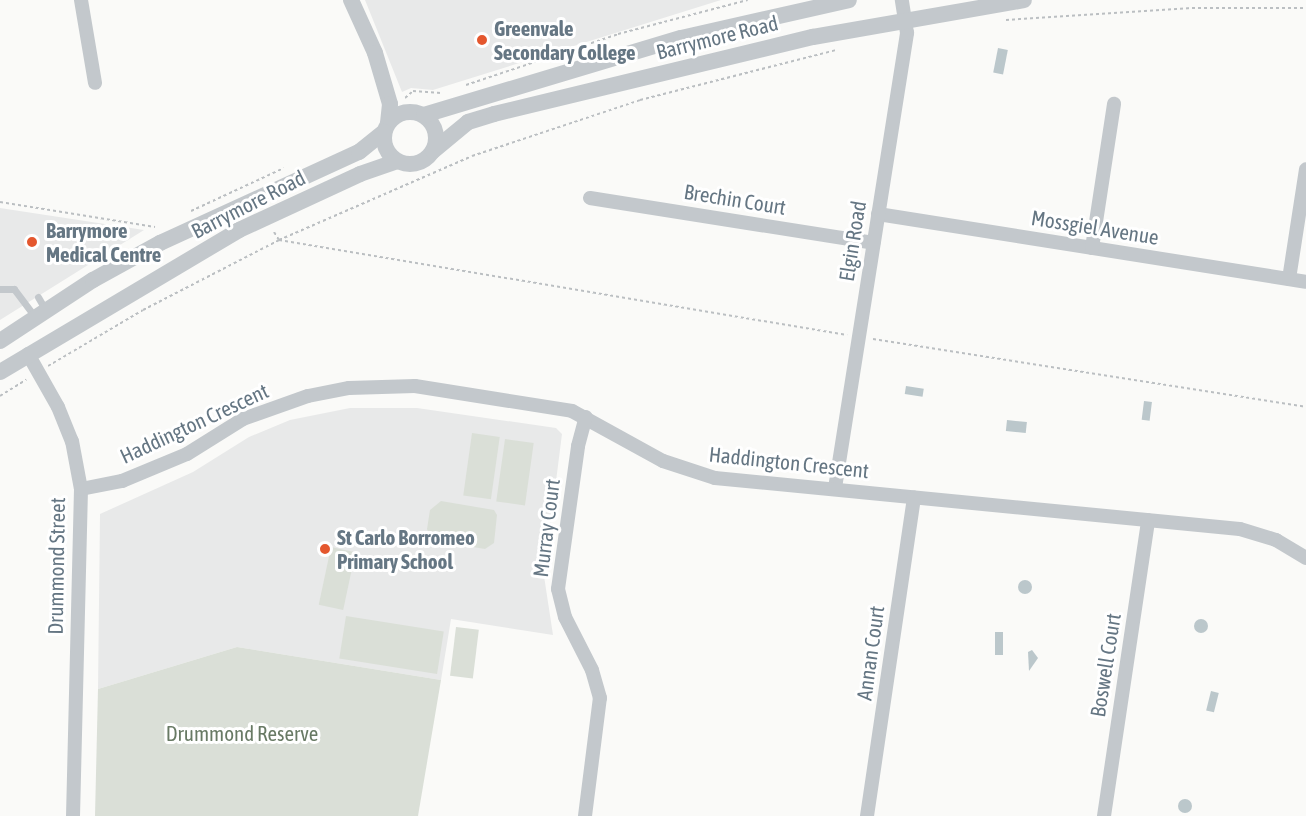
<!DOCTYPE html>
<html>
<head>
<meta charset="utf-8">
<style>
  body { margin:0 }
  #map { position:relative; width:1306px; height:816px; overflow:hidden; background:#fafaf8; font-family:"Asap Condensed",sans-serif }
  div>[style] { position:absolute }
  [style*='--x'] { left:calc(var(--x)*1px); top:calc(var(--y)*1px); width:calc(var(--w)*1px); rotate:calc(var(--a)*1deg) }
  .built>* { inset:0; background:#e8e9e9 }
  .green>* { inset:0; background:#dadfd7; transform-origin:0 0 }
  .water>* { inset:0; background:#bbc7cb; transform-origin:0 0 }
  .round { border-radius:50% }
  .path>* { height:2px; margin-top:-1px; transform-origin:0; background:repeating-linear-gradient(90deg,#bbbfc2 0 3px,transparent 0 6px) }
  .service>* { height:7px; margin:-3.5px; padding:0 3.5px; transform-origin:3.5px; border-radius:3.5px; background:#c3c8cc }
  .minor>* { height:14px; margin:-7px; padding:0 7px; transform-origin:7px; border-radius:7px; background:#c3c8cc }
  .tertiary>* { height:16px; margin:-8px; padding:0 8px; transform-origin:8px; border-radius:8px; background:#c3c8cc }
  .tertiary>.ring { margin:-8px; padding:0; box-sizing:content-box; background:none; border:16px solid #c3c8cc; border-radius:50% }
  .dots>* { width:16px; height:16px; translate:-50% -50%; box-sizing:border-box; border:3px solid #fff; border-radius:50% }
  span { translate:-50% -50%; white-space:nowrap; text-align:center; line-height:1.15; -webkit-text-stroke:6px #fff; paint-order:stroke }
  .poi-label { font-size:21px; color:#657683; font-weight:700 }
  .left { translate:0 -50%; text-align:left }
  .street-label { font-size:21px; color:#657683 }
  .park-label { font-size:21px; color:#687a64 }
</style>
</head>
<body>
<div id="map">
  <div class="built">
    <div style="clip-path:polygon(365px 0,721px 0,433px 90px,411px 88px,402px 92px)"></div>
    <div style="clip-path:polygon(0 208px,144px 230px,0 320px)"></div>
    <div style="clip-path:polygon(350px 408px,417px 408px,556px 428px,562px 434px,544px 576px,553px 635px,451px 619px,441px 680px,237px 647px,98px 689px,100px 514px,193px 472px,249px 437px,290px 420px)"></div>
  </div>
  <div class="green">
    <div style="left:472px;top:433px;width:28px;height:63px;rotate:8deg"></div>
    <div style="left:505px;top:439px;width:29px;height:63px;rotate:8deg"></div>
    <div style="clip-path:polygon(441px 501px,494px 510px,497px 515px,494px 543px,485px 549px,431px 540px,427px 529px,430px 510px)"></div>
    <div style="left:331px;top:547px;width:25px;height:59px;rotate:12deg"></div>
    <div style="left:346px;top:616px;width:99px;height:43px;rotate:9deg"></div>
    <div style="left:456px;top:627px;width:23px;height:49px;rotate:7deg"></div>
    <div style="clip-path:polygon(237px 647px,441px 680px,418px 816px,95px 816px,98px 689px)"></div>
  </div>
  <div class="water">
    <div style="left:998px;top:48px;width:10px;height:25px;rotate:11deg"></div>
    <div style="left:906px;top:386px;width:18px;height:8px;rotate:9deg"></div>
    <div style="left:1144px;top:401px;width:8px;height:19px;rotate:7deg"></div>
    <div style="left:1007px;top:420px;width:20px;height:11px;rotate:6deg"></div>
    <div class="round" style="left:1018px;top:580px;width:14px;height:14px"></div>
    <div class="round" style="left:1194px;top:619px;width:14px;height:14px"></div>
    <div style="left:995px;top:632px;width:8px;height:23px"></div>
    <div style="clip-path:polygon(1032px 650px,1038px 658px,1029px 671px,1028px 652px)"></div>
    <div style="left:1211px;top:691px;width:8px;height:20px;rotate:14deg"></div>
    <div class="round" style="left:1178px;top:799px;width:14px;height:14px"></div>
  </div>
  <div class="path">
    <div style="--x:1006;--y:20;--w:186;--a:-3.7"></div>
    <div style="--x:1192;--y:8;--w:114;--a:0"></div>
    <div style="--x:466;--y:85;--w:160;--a:-18.5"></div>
    <div style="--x:618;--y:34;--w:134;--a:-14.7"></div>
    <div style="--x:405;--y:98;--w:11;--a:-41"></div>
    <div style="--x:413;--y:91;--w:28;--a:4"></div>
    <div style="--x:0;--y:202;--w:157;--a:9.2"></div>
    <div style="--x:191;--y:211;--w:102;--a:-24.8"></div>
    <div style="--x:274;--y:232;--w:9;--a:58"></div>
    <div style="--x:279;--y:240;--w:576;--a:9.5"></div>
    <div style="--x:873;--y:339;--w:438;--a:8.9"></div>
    <div style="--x:48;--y:366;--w:110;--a:-30.5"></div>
    <div style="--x:143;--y:310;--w:153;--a:-27.2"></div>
    <div style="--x:279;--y:240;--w:210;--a:-23.5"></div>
    <div style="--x:472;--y:156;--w:177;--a:-18.4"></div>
    <div style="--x:640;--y:100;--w:202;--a:-14.3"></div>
    <div style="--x:0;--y:396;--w:31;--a:-32"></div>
  </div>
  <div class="service">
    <div style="--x:0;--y:289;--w:14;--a:0"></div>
    <div style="--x:14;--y:289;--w:36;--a:53"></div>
    <div style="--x:38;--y:297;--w:16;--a:60"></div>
  </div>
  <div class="minor">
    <div style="--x:81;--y:0;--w:84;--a:80.4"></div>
    <div style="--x:590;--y:198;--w:287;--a:9"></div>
    <div style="--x:878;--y:214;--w:433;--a:9"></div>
    <div style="--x:1092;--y:248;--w:146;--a:-81.3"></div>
    <div style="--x:1289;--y:279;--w:111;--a:-81.2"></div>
    <div style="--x:28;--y:354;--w:61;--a:60.5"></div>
    <div style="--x:58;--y:407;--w:37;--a:68"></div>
    <div style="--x:72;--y:441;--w:49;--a:79.4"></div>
    <div style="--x:81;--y:489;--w:327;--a:91.4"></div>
    <div style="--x:835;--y:488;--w:461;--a:-81"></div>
    <div style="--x:907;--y:33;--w:33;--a:-99"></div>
    <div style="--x:81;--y:489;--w:42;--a:-11"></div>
    <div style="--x:122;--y:481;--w:70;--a:-22.6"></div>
    <div style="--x:187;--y:454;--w:66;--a:-32"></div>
    <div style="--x:243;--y:419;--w:69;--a:-19.5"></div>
    <div style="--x:308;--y:396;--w:42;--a:-11"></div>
    <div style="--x:349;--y:388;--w:66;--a:-1.7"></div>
    <div style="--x:415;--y:386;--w:159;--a:9"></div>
    <div style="--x:572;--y:411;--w:104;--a:28.8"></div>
    <div style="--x:663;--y:461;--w:55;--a:18.1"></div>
    <div style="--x:715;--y:478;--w:527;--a:5.55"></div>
    <div style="--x:1240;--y:529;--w:38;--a:17"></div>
    <div style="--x:1276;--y:540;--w:35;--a:31"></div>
    <div style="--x:585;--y:816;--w:119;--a:-82.8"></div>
    <div style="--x:600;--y:698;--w:29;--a:-106"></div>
    <div style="--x:592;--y:670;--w:59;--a:-117"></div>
    <div style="--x:565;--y:617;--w:29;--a:-104"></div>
    <div style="--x:558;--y:589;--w:144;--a:-82"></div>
    <div style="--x:578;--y:446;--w:30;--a:-75"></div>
    <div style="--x:867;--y:816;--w:322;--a:-81.6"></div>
    <div style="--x:1104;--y:816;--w:299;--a:-81.5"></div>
  </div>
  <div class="tertiary">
    <div style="--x:351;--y:0;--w:58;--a:65.6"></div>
    <div style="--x:375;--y:53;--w:53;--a:73.6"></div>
    <div style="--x:390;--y:104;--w:19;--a:96"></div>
    <div class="ring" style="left:384px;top:112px;width:36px;height:36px"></div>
    <div style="--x:424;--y:115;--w:268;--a:-16.7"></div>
    <div style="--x:681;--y:38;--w:172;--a:-12.7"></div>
    <div style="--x:433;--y:151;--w:45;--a:-39.6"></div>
    <div style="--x:468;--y:122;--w:27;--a:-17"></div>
    <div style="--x:494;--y:114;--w:328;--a:-13.6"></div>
    <div style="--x:813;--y:37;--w:214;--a:-9.9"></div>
    <div style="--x:0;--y:341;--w:111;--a:-33.3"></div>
    <div style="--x:93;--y:280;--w:77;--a:-28.9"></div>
    <div style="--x:160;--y:243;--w:219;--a:-24.6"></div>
    <div style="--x:359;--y:152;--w:32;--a:-39"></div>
    <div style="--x:0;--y:372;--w:278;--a:-30.7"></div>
    <div style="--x:239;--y:230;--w:133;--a:-24.8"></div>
    <div style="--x:360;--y:174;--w:39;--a:-19"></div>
  </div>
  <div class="dots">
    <div style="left:482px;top:40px;background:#e4572e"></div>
    <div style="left:32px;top:242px;background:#e4572e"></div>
    <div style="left:325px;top:549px;background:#e4572e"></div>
  </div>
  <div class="poi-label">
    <span class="left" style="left:494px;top:40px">Greenvale<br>Secondary College</span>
    <span class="left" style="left:46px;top:242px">Barrymore<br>Medical Centre</span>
    <span class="left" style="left:337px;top:549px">St Carlo Borromeo<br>Primary School</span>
  </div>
  <div class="street-label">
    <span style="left:717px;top:37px;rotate:-14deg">Barrymore Road</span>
    <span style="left:735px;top:199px;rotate:9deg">Brechin Court</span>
    <span style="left:248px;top:204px;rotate:-27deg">Barrymore Road</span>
    <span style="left:1095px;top:227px;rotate:9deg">Mossgiel Avenue</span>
    <span style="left:852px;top:241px;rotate:-81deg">Elgin Road</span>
    <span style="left:194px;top:423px;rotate:-25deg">Haddington Crescent</span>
    <span style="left:789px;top:462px;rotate:6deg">Haddington Crescent</span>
    <span style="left:546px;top:528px;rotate:-83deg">Murray Court</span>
    <span style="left:56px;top:566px;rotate:-89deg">Drummond Street</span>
    <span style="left:870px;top:653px;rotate:-82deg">Annan Court</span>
    <span style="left:1105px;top:665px;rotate:-81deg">Boswell Court</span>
  </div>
  <div class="park-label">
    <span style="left:242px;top:733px">Drummond Reserve</span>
  </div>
</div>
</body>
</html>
